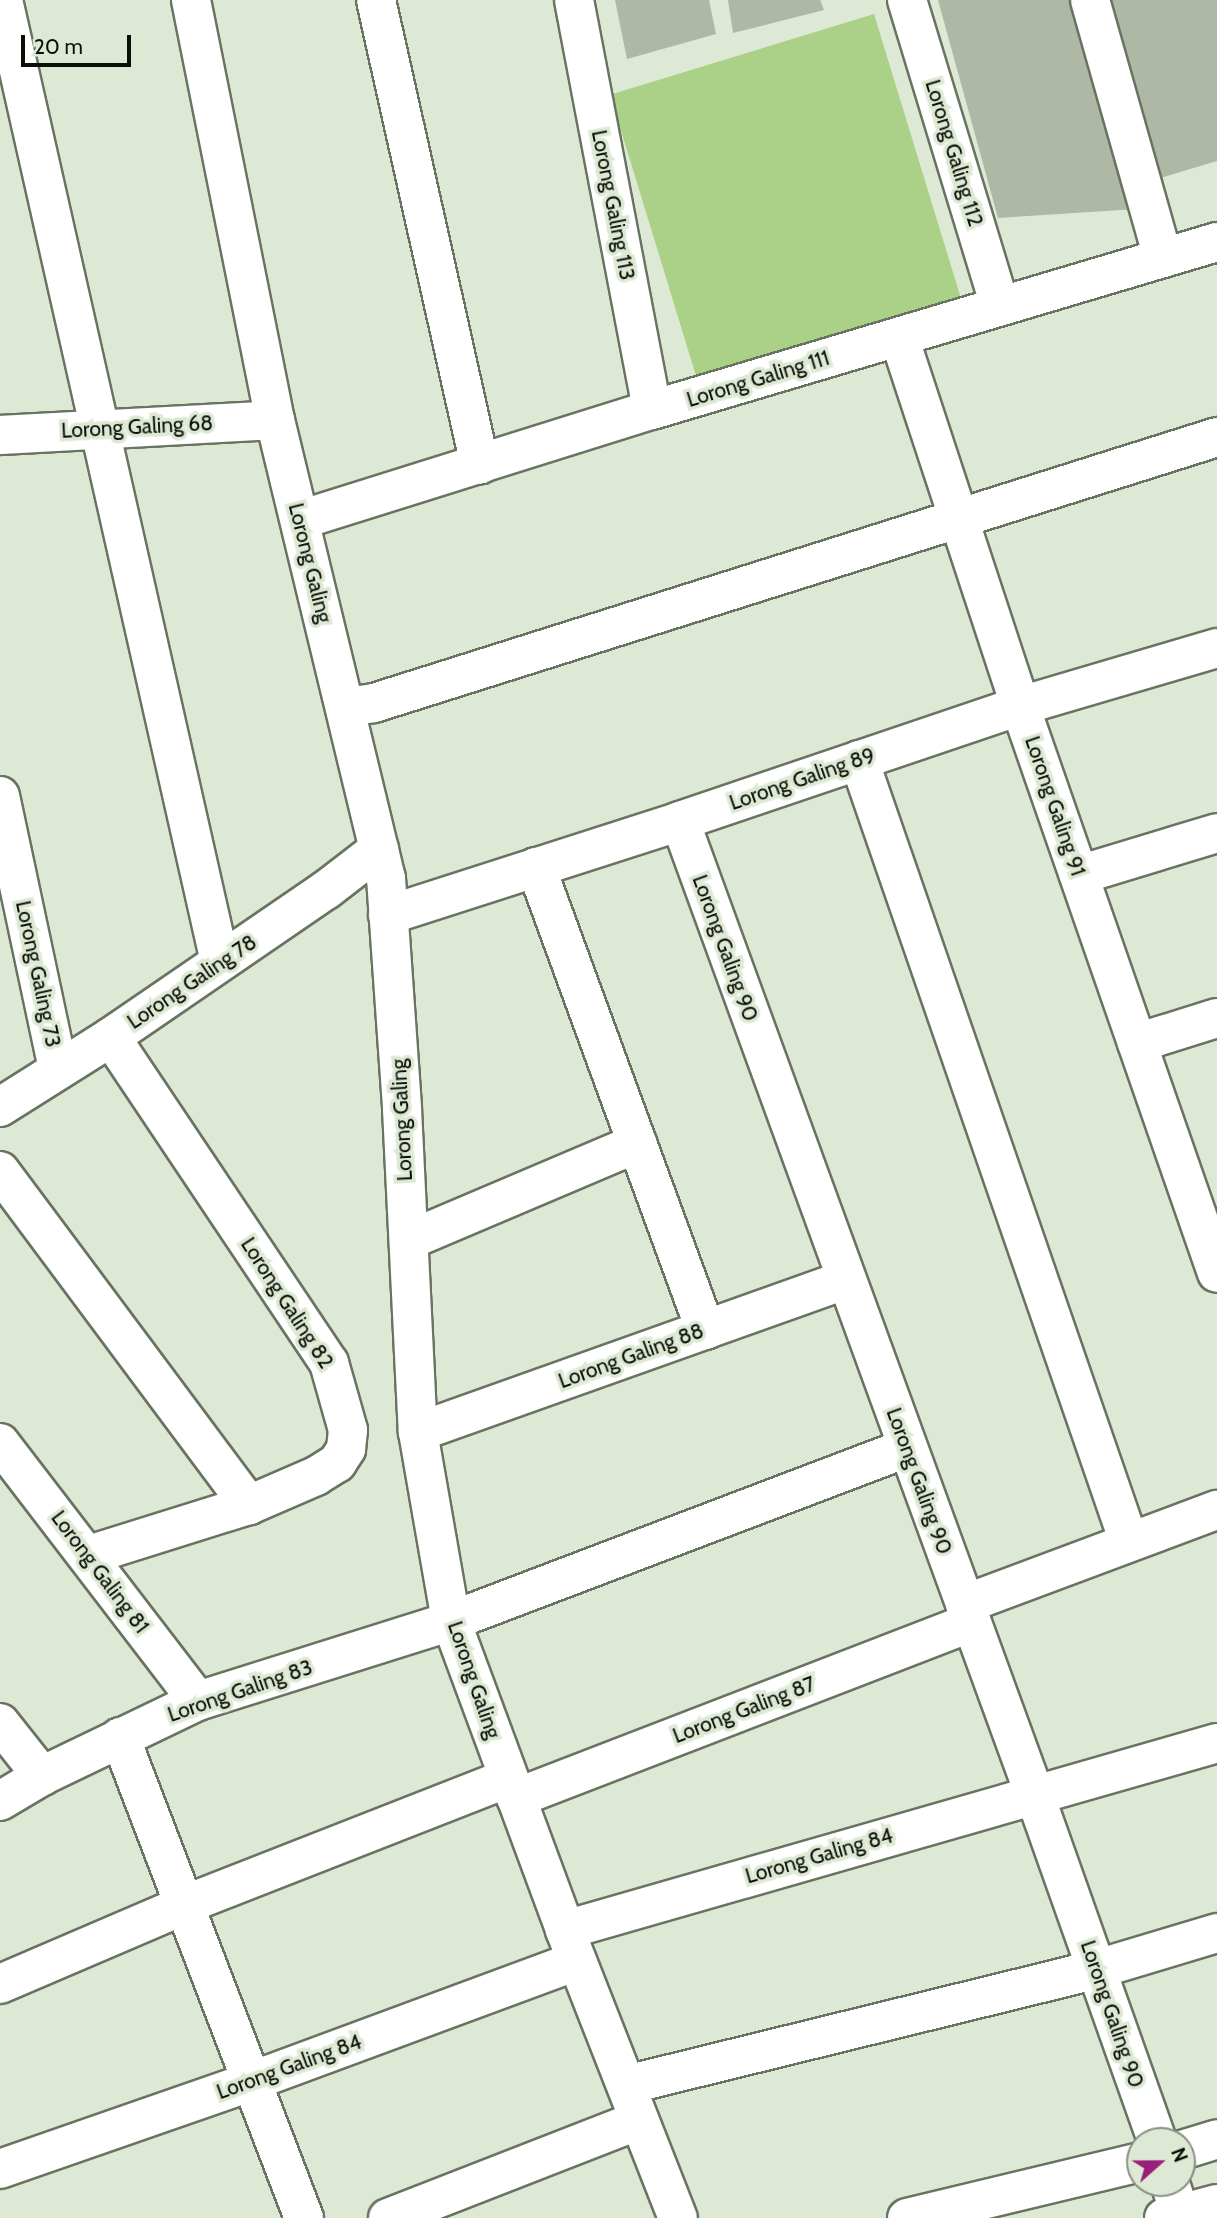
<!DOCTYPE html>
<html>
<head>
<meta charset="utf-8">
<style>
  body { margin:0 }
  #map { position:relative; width:1217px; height:2218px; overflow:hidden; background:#dde9d4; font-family:Cabin,sans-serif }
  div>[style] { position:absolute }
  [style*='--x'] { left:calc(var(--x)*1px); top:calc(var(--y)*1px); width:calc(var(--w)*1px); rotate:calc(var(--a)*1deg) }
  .green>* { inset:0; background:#abd088; transform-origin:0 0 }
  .building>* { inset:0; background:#aeb8a5 }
  .roads { filter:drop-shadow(2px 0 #697361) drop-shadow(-2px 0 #697361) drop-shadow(0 2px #697361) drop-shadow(0 -2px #697361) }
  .minor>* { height:38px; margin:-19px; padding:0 19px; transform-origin:19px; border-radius:19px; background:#fff }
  span { translate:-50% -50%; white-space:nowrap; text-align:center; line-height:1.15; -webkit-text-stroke:7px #dde9d4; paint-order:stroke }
  .street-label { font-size:21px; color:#0a0e07 }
  .north { position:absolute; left:1126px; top:2127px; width:70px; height:70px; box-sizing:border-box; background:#dde9d4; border:2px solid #899182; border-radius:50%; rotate:69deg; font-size:19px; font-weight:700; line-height:28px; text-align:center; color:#0a0e07 }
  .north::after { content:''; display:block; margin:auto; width:24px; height:32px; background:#981f7a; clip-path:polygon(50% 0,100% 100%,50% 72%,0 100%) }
  .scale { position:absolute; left:21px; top:35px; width:110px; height:32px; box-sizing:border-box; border:4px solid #0a0e07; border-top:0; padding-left:9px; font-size:21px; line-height:24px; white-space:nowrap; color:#0a0e07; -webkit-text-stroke:5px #dde9d4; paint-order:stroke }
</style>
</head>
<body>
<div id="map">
  <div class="green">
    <div style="left:874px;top:14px;width:298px;height:276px;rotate:73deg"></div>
  </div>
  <div class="building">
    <div style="clip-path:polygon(615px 0,709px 0,716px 34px,627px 59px)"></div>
    <div style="clip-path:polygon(728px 0,820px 0,824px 10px,733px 33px)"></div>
    <div style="clip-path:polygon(938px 0,1075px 0,1137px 209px,998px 218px)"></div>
    <div style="clip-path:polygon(1104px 0,1217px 0,1217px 161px,1157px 179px)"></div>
  </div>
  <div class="roads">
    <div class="minor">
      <div style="--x:3;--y:0;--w:986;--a:77.29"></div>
      <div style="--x:191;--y:0;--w:428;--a:78.7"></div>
      <div style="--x:275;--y:420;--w:471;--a:76.4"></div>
      <div style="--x:386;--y:878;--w:232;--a:86"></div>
      <div style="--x:402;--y:1109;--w:323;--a:87.2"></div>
      <div style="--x:418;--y:1432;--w:192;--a:80.1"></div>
      <div style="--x:451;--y:1621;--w:329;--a:69.7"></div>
      <div style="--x:565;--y:1930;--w:309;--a:68.6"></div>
      <div style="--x:376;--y:0;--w:476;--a:77.4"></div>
      <div style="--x:574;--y:0;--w:417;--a:79.2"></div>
      <div style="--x:907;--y:0;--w:320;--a:73.1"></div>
      <div style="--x:1090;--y:0;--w:268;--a:74.2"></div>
      <div style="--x:899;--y:337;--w:388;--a:71.8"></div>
      <div style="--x:1020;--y:706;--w:600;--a:70.84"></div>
      <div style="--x:0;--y:435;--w:275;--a:-3.1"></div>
      <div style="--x:300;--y:520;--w:369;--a:-17.4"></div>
      <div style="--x:652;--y:410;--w:589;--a:-16.56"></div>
      <div style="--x:346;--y:707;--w:28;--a:-8"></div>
      <div style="--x:374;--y:703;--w:884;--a:-17.51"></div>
      <div style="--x:859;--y:760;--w:827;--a:70.95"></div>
      <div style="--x:0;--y:796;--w:280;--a:78"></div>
      <div style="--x:680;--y:821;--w:1034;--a:69.99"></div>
      <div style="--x:1034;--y:1793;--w:369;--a:70.5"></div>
      <div style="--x:536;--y:867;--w:493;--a:69.9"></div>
      <div style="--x:1079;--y:875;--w:144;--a:-16.9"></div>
      <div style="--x:388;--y:915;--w:307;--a:-17.8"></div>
      <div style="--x:680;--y:821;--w:359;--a:-18.7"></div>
      <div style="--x:1020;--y:706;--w:205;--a:-16.4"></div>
      <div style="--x:1137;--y:1043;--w:84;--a:-17.4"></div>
      <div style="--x:0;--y:1107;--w:131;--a:-32.2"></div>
      <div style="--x:111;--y:1037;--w:260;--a:-34.4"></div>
      <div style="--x:326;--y:890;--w:67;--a:-37.7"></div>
      <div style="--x:0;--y:1171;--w:417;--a:53.3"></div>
      <div style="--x:409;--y:1240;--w:248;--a:-23"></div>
      <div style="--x:418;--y:1432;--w:453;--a:-19.6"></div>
      <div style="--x:0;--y:1443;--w:325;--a:52.5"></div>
      <div style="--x:89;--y:1555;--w:168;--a:-17.4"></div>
      <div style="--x:249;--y:1505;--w:73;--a:-23.4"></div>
      <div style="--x:316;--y:1476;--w:25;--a:-32"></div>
      <div style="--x:337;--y:1463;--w:17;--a:-57"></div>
      <div style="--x:346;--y:1449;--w:19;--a:-84"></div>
      <div style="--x:348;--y:1430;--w:70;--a:-105.8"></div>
      <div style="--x:329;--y:1363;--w:392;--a:-123.8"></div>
      <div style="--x:965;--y:1604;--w:269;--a:-20.5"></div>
      <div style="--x:0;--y:1723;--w:68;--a:51.6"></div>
      <div style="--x:120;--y:1737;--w:515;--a:69.07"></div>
      <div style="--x:516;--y:1798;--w:488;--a:-21.1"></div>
      <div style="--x:0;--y:1801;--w:49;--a:-30.8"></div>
      <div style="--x:42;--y:1776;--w:173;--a:-25.7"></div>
      <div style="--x:198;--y:1701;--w:265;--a:-17.5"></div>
      <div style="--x:451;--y:1621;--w:488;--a:-20.8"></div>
      <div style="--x:565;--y:1930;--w:678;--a:-16"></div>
      <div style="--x:0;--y:1984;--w:200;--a:-23.2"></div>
      <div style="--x:184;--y:1905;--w:348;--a:-21.4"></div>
      <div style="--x:626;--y:2085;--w:485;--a:-13.8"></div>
      <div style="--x:1097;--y:1969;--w:125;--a:-16.7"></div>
      <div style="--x:1182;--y:2150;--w:37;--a:-17"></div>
      <div style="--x:0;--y:2169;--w:267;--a:-19.2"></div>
      <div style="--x:252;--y:2081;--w:346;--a:-20.3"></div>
      <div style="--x:1170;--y:2183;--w:33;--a:72"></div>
      <div style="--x:388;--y:2218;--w:269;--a:-21.3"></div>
      <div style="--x:907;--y:2218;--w:240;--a:-13.5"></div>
      <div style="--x:1164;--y:2218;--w:55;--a:-14.8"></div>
    </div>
  </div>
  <div class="street-label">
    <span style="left:954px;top:153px;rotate:73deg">Lorong Galing 112</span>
    <span style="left:613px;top:205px;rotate:79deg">Lorong Galing 113</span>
    <span style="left:758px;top:379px;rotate:-17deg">Lorong Galing 111</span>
    <span style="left:137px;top:427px;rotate:-3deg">Lorong Galing 68</span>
    <span style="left:310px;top:563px;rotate:76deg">Lorong Galing</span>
    <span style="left:802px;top:779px;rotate:-19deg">Lorong Galing 89</span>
    <span style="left:1055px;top:806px;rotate:71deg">Lorong Galing 91</span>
    <span style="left:725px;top:948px;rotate:70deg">Lorong Galing 90</span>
    <span style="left:38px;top:974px;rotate:78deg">Lorong Galing 73</span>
    <span style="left:192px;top:982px;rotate:-34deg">Lorong Galing 78</span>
    <span style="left:402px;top:1120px;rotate:-93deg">Lorong Galing</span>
    <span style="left:287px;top:1303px;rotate:57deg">Lorong Galing 82</span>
    <span style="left:631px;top:1356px;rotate:-20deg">Lorong Galing 88</span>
    <span style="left:919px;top:1481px;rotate:70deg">Lorong Galing 90</span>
    <span style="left:100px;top:1572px;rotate:53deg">Lorong Galing 81</span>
    <span style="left:474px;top:1680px;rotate:71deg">Lorong Galing</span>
    <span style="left:240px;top:1691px;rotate:-19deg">Lorong Galing 83</span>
    <span style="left:744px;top:1710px;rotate:-21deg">Lorong Galing 87</span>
    <span style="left:819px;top:1856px;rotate:-16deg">Lorong Galing 84</span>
    <span style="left:1112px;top:2014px;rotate:71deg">Lorong Galing 90</span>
    <span style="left:289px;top:2067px;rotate:-20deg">Lorong Galing 84</span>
  </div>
  <div class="north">N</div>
  <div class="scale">20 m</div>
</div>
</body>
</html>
